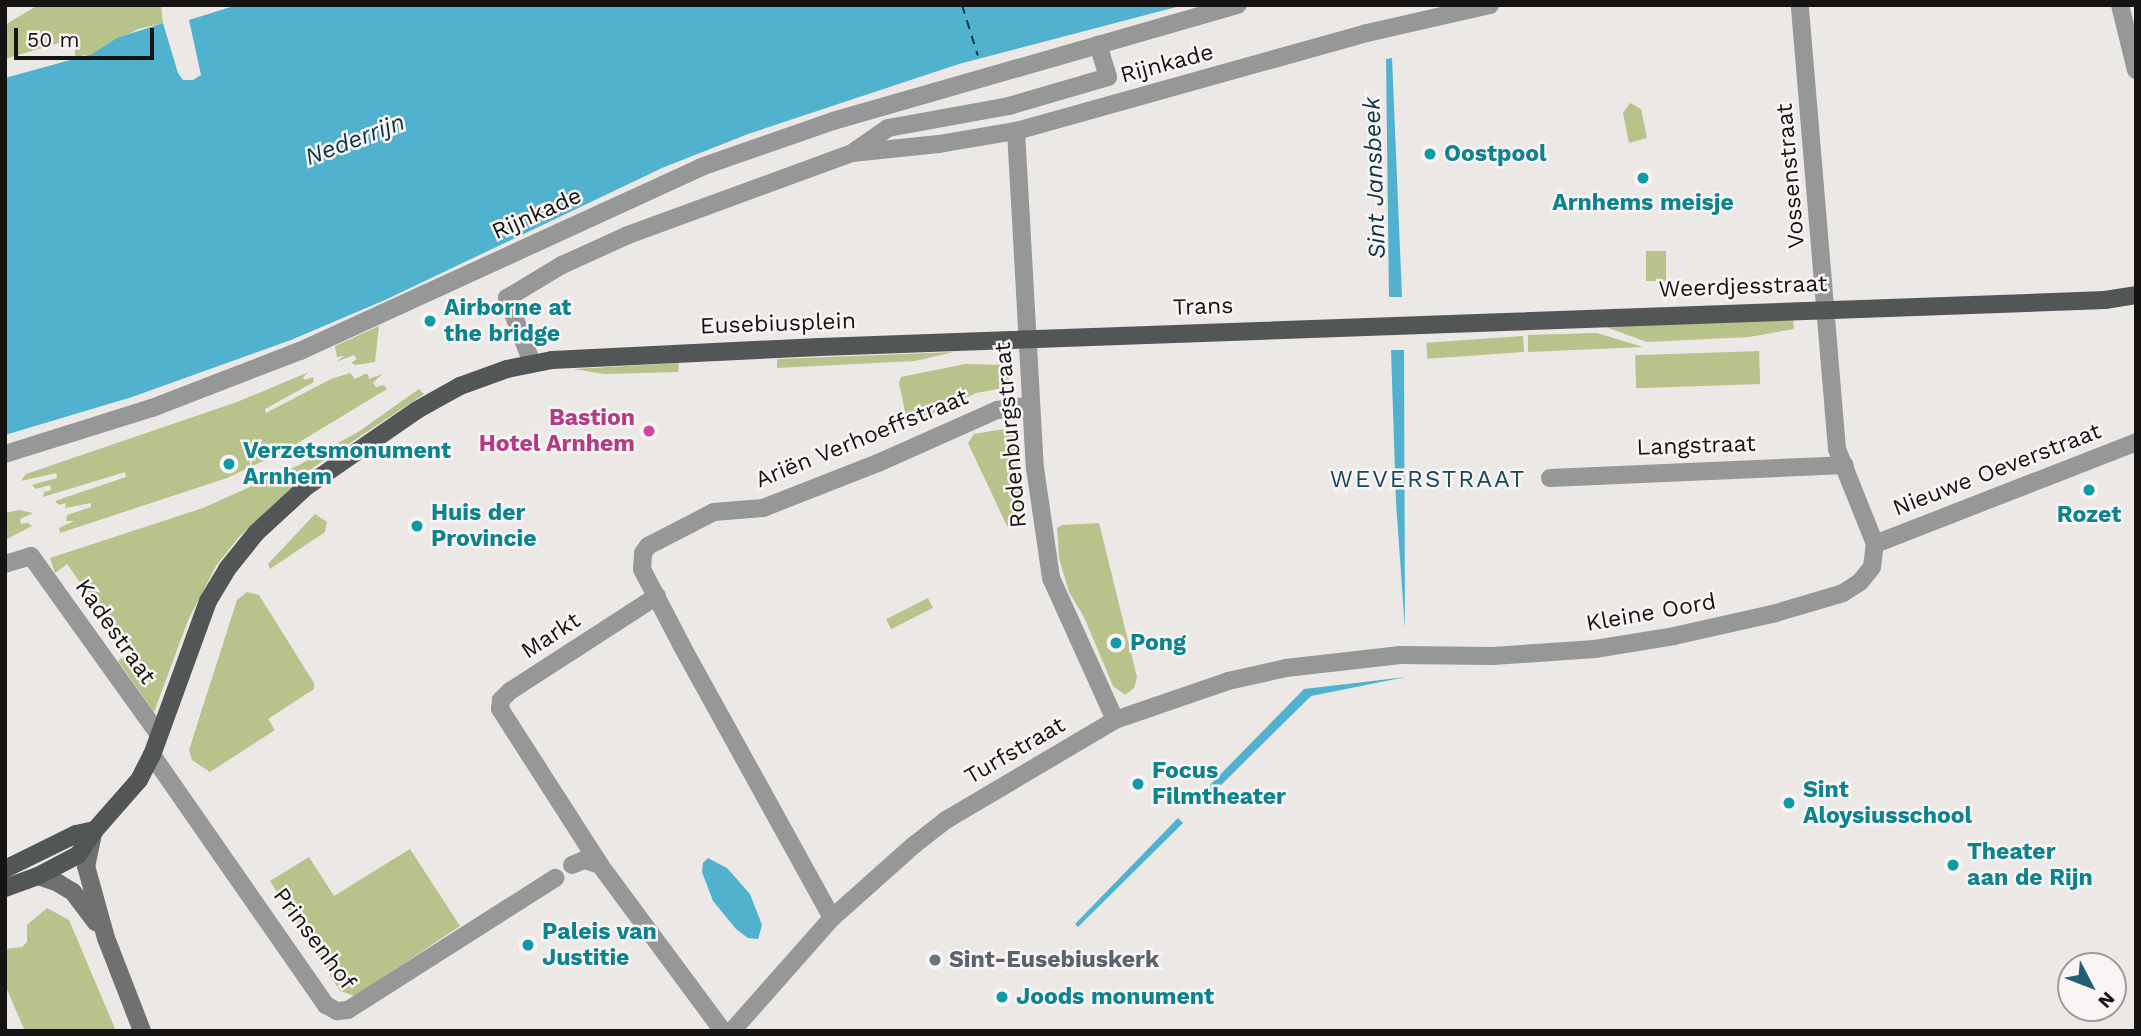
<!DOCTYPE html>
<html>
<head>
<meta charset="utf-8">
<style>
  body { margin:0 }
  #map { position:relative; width:2141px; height:1036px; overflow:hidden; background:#ebe8e6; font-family:"Work Sans",sans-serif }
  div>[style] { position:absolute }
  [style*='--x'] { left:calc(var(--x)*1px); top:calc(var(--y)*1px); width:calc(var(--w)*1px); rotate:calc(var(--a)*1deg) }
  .green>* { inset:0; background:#b8c28b; transform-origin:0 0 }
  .water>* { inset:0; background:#51b2d0 }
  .ferry>* { height:2px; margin-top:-1px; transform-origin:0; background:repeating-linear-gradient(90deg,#093643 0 9px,transparent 0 16px) }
  .street>* { height:18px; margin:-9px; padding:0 9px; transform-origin:9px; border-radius:9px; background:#969897 }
  .secondary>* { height:18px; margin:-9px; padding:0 9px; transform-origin:9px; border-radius:9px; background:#6f7171 }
  .primary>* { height:18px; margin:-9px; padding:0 9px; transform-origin:9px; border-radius:9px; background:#535656 }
  .dots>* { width:19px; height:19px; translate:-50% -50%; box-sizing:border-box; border:4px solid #f9f5f4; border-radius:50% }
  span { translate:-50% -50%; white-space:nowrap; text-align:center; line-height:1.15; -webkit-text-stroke:5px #f9f5f4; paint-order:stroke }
  .street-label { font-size:23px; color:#151413 }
  .culture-label { font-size:23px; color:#0d838f; font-weight:700 }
  .left { translate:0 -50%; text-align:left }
  .hotel-label { font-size:23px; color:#b23c85; font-weight:700 }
  .right { translate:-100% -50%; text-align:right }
  .worship-label { font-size:23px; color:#5b616d; font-weight:700 }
  .water-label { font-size:24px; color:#093643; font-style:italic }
  .neighbourhood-label { font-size:24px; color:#16475a; letter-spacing:2px }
  .frame { position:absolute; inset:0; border:7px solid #151413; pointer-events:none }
  .north { position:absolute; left:2057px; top:952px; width:70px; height:70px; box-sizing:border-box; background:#f9f5f4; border:2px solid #9e9b9a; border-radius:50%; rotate:132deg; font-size:19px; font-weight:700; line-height:28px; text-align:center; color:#151413 }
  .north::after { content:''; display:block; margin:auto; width:24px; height:32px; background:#225f76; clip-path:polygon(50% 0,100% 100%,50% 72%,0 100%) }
  .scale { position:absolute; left:14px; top:28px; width:140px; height:32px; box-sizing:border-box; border:4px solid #151413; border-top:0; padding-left:9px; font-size:21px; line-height:24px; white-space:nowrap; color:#151413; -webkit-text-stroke:5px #f9f5f4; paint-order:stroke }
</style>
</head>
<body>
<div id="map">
  <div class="green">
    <div style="clip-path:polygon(38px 5px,161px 5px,163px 23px,138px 29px,92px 54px,75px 57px,75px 47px,69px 40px,5px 59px,5px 25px)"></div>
    <div style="clip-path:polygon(1630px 103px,1641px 109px,1647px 138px,1629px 143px,1623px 113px)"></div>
    <div style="left:1646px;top:251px;width:20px;height:30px"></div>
    <div style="clip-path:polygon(1793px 318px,1794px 329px,1749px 337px,1647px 342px,1603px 326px)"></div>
    <div style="clip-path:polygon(379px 326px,375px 362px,355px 365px,351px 363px,357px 359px,354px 355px,336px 362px,344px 356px,337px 357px,335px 346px)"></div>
    <div style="clip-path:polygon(1597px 333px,1643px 347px,1528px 352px,1528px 335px)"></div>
    <div style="left:1523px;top:336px;width:16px;height:97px;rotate:86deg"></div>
    <div style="left:1759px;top:351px;width:33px;height:124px;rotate:88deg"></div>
    <div style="clip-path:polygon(954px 352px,915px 361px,777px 368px,777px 359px)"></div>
    <div style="clip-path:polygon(679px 363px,678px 372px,604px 374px,574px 369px)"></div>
    <div style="clip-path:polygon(965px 364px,1006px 365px,1009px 368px,1009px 387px,976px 393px,908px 426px,899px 383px,901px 377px)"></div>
    <div style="clip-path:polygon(309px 372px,303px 377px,305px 380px,313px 377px,314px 382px,265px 409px,266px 413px,331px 379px,350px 373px,355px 379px,365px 374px,368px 374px,369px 379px,382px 374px,373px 383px,376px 387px,384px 385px,387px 389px,288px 449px,227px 478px,60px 533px,59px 528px,74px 521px,66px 521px,67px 515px,91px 507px,91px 503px,65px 508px,66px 503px,59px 505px,55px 501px,126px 477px,125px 472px,43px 497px,44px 492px,51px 490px,50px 485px,36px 489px,32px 485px,57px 478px,56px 473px,21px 481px,26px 474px,237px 402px)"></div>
    <div style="clip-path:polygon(419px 389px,424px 394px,314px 467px,239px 537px,216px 566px,189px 618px,154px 712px,118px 661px,130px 652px,67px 564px,55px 573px,50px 558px,203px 508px,299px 465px,358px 432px)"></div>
    <div style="clip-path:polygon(1010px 428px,1018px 436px,1020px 519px,1011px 527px,1007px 526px,968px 443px,974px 434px)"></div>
    <div style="clip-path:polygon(19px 510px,33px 513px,20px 519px,21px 524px,28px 523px,32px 526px,5px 540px,5px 513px)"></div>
    <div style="clip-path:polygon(315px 514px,327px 522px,325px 532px,270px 569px,268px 564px)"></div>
    <div style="clip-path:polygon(1099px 523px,1137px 677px,1134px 688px,1125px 695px,1113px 686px,1084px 617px,1069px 592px,1059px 558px,1057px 528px,1062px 525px)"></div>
    <div style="clip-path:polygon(247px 592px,259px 595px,314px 683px,314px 689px,268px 719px,275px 730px,210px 772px,192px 760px,189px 750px,237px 600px)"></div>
    <div style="left:928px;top:598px;width:11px;height:47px;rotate:63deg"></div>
    <div style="clip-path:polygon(410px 849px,460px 926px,355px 996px,340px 991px,270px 881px,309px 857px,334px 896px)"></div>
    <div style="clip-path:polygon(47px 908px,69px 920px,116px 1031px,25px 1031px,5px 985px,5px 949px,22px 947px,27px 942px,27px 925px)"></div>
  </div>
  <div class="water">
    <div style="clip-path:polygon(237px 5px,1184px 5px,959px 64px,748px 134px,662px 168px,385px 300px,291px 340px,132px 397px,5px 435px,5px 78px,92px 54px,117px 38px,163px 23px,178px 73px,183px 80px,193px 80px,201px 75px,189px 20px)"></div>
    <div style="clip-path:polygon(1392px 58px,1402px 297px,1389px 297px,1386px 59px)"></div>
    <div style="clip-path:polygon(1391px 350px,1404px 350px,1405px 629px,1396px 503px)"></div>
    <div style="clip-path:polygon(1406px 677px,1311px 696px,1214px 792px,1208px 787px,1304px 689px)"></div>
    <div style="clip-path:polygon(1178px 818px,1183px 823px,1078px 927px,1075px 924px)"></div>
    <div style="clip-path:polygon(708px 858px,727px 868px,750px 894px,762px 925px,758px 939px,748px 938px,736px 929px,713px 901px,702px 872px,703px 863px)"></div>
  </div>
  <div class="ferry">
    <div style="--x:962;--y:5;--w:53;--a:72.6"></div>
  </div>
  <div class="street">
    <div style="--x:2120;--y:5;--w:67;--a:76.2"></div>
    <div style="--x:1016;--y:131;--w:338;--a:86.8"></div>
    <div style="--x:1035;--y:468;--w:111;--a:81.7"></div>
    <div style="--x:1051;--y:578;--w:156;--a:65.7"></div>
    <div style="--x:855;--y:151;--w:40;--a:-34.9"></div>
    <div style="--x:888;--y:128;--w:123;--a:-10.3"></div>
    <div style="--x:1009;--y:106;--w:103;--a:-16.3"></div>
    <div style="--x:1108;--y:77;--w:34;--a:-107"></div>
    <div style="--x:532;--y:363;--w:70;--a:-111"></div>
    <div style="--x:507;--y:298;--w:64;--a:-31"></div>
    <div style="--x:562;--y:265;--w:72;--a:-24.4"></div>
    <div style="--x:628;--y:235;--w:239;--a:-20.1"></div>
    <div style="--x:852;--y:153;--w:87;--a:-5.9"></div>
    <div style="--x:939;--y:144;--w:78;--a:-9.6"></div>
    <div style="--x:1016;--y:131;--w:364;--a:-15.6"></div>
    <div style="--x:1367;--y:33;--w:126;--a:-12.8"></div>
    <div style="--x:5;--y:454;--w:154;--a:-17.4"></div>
    <div style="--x:152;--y:408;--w:159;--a:-21.1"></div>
    <div style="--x:300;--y:351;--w:441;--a:-24.6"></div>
    <div style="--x:701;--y:167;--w:140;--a:-19.2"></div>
    <div style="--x:833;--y:121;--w:421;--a:-16"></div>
    <div style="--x:1550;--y:478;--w:295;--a:-2.5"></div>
    <div style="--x:1875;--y:544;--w:280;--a:-21.3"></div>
    <div style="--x:5;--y:564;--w:27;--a:-17"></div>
    <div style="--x:31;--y:556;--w:220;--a:54.4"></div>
    <div style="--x:657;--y:596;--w:175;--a:147.1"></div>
    <div style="--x:510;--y:691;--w:13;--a:135"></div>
    <div style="--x:501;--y:700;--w:9;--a:96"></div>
    <div style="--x:500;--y:709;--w:185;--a:57.3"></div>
    <div style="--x:600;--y:865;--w:207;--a:53.5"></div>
    <div style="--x:152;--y:755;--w:305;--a:55.2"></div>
    <div style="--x:326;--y:1005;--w:13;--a:29"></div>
    <div style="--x:337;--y:1011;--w:11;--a:-5"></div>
    <div style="--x:348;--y:1010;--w:246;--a:-32.5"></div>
    <div style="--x:572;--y:865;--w:13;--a:-23"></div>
    <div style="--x:584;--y:860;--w:17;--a:17"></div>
    <div style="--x:832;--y:918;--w:311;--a:-118.9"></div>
    <div style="--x:682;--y:646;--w:87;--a:-117.5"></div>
    <div style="--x:642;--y:569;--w:16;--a:-86"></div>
    <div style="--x:643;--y:553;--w:9;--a:-54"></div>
    <div style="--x:648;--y:546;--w:74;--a:-27.3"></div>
    <div style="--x:714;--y:512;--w:49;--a:-4.7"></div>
    <div style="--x:763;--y:508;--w:123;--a:-21.4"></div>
    <div style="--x:878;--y:463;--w:130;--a:-24"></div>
    <div style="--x:997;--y:410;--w:34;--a:-8"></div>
    <div style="--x:732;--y:1031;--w:151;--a:-48.5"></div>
    <div style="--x:832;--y:918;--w:110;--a:-41.7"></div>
    <div style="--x:914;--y:845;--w:41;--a:-38"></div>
    <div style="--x:946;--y:820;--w:196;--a:-30.6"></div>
    <div style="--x:1115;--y:720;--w:120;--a:-19"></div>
    <div style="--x:1228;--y:681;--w:59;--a:-12.6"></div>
    <div style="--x:1286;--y:668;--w:115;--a:-6.5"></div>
    <div style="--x:1400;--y:655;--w:93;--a:0.6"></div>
    <div style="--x:1493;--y:656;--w:102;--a:-3.9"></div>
    <div style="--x:1595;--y:649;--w:80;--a:-9.3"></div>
    <div style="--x:1674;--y:636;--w:105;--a:-12.7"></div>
    <div style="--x:1776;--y:613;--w:70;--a:-16.6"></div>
    <div style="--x:1843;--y:593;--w:20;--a:-33"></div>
    <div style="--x:1860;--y:582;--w:19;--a:-51"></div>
    <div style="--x:1872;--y:567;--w:23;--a:-83"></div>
    <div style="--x:1875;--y:544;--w:102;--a:-111.8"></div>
    <div style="--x:1837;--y:449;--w:446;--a:-94.8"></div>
  </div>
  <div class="secondary">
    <div style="--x:93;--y:834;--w:33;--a:102"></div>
    <div style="--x:86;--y:866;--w:75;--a:74.5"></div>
    <div style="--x:106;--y:938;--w:100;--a:68.8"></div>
    <div style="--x:38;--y:876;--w:21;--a:19"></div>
    <div style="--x:58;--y:883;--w:17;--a:31"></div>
    <div style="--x:73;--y:892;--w:38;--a:53"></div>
  </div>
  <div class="primary">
    <div style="--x:5;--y:869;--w:79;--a:-26.2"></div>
    <div style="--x:76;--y:834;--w:19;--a:-12"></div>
    <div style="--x:5;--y:888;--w:35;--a:-20"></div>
    <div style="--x:38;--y:876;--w:45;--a:-27.7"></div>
    <div style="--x:78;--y:855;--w:30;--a:-56"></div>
    <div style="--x:95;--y:830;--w:67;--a:-48.7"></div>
    <div style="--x:139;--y:780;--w:28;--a:-63"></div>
    <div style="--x:152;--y:755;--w:164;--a:-70"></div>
    <div style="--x:208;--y:601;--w:37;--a:-59"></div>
    <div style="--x:227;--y:569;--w:46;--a:-51.1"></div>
    <div style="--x:256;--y:533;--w:69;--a:-42.7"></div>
    <div style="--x:307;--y:486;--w:134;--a:-34.6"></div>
    <div style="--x:417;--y:410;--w:49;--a:-29.2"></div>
    <div style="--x:460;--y:386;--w:50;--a:-19.9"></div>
    <div style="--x:507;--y:369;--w:46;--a:-11.3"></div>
    <div style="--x:552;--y:360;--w:268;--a:-2.8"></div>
    <div style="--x:820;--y:347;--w:1286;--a:-2.09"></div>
    <div style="--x:2105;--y:300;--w:31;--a:-9"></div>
  </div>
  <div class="dots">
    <div style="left:1430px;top:154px;background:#0f9aa8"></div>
    <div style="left:1643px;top:178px;background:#0f9aa8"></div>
    <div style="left:430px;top:321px;background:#0f9aa8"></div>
    <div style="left:649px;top:431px;background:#d1479c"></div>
    <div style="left:229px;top:464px;background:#0f9aa8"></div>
    <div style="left:2089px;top:490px;background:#0f9aa8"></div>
    <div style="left:417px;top:526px;background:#0f9aa8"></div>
    <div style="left:1116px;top:643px;background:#0f9aa8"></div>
    <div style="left:1138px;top:784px;background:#0f9aa8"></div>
    <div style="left:1789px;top:803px;background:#0f9aa8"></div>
    <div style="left:1953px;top:865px;background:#0f9aa8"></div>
    <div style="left:528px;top:945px;background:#0f9aa8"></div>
    <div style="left:935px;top:960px;background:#6b7280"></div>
    <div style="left:1002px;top:997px;background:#0f9aa8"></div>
  </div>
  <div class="street-label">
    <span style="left:1167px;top:64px;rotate:-15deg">Rijnkade</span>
    <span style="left:1791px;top:176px;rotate:-95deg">Vossenstraat</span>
    <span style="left:537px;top:214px;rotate:-24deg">Rijnkade</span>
    <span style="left:1743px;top:287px;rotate:-2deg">Weerdjesstraat</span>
    <span style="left:1203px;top:307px;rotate:-2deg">Trans</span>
    <span style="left:778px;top:324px;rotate:-2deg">Eusebiusplein</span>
    <span style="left:1011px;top:435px;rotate:-95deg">Rodenburgstraat</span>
    <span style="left:862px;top:439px;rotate:-22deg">Ariën Verhoeffstraat</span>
    <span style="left:1696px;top:446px;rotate:-2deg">Langstraat</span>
    <span style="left:1997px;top:470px;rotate:-21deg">Nieuwe Oeverstraat</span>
    <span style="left:1651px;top:613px;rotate:-10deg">Kleine Oord</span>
    <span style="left:115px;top:632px;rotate:55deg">Kadestraat</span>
    <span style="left:551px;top:636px;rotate:-33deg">Markt</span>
    <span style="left:1015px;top:751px;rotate:-30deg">Turfstraat</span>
    <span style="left:314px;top:939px;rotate:53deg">Prinsenhof</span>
  </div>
  <div class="culture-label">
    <span class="left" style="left:1444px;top:154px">Oostpool</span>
    <span style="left:1643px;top:203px">Arnhems meisje</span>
    <span class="left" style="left:444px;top:321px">Airborne at<br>the bridge</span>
    <span class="left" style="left:243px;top:464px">Verzetsmonument<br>Arnhem</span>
    <span class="left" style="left:431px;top:526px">Huis der<br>Provincie</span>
    <span style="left:2089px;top:515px">Rozet</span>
    <span class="left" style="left:1130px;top:643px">Pong</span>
    <span class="left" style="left:1152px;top:784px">Focus<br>Filmtheater</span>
    <span class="left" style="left:1803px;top:803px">Sint<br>Aloysiusschool</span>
    <span class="left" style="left:1967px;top:865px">Theater<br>aan de Rijn</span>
    <span class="left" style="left:542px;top:945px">Paleis van<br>Justitie</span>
    <span class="left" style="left:1016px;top:997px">Joods monument</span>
  </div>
  <div class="hotel-label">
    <span class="right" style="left:635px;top:431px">Bastion<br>Hotel Arnhem</span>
  </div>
  <div class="worship-label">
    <span class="left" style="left:949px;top:960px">Sint-Eusebiuskerk</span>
  </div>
  <div class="water-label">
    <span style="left:355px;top:140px;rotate:-21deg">Nederrijn</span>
    <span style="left:1375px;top:178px;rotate:-92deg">Sint Jansbeek</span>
  </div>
  <div class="neighbourhood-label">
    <span style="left:1428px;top:480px">WEVERSTRAAT</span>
  </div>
  <div class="frame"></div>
  <div class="north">N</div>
  <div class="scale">50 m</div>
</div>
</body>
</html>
